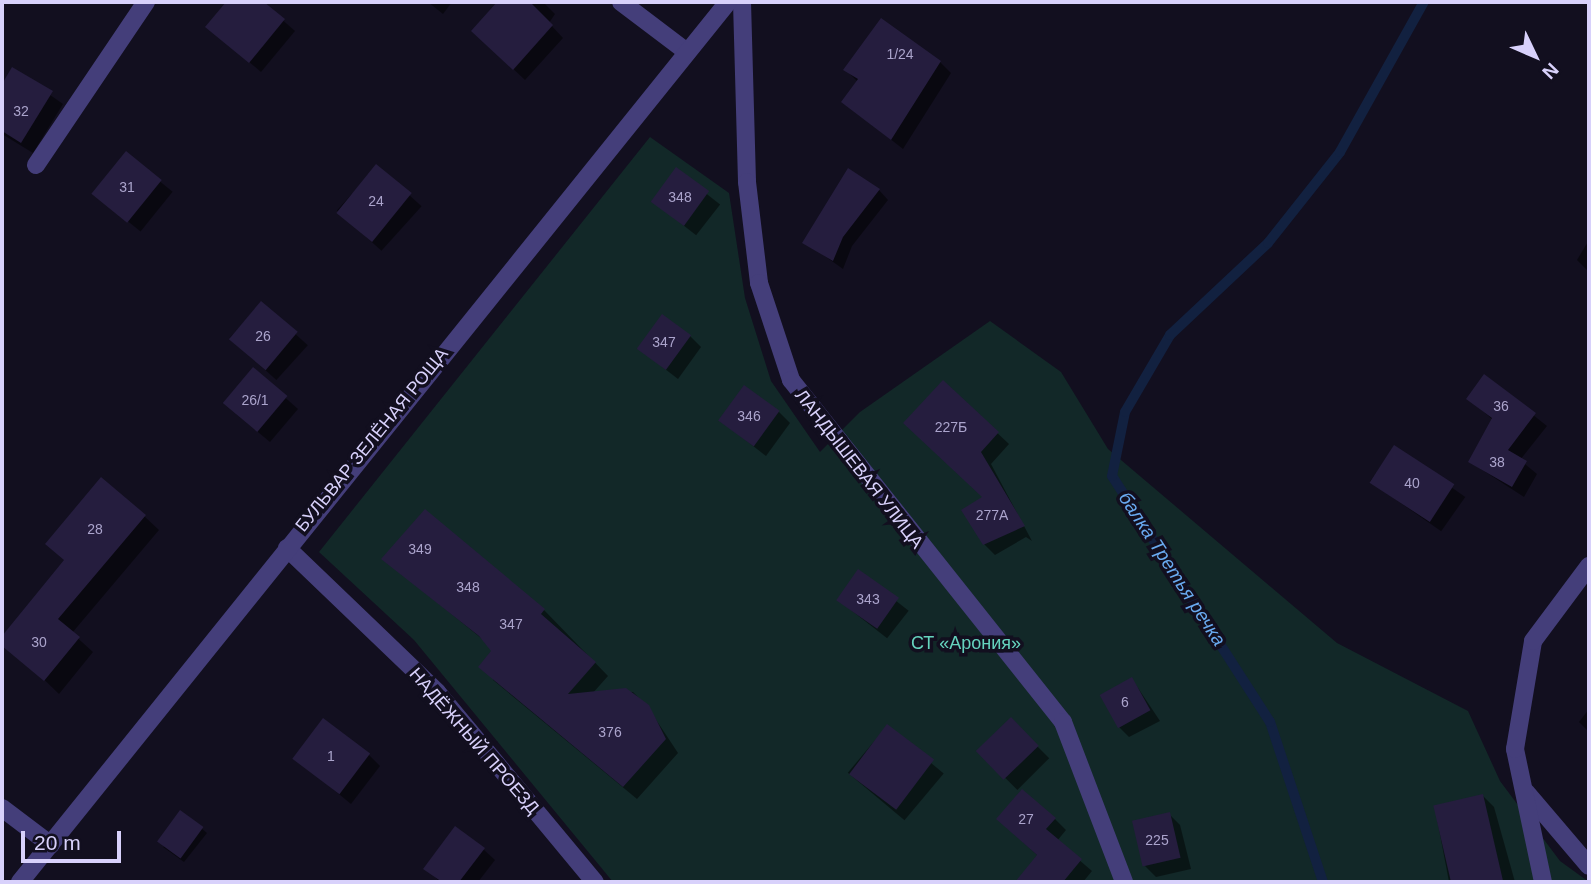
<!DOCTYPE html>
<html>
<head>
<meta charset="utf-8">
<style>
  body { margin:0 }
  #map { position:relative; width:1591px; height:884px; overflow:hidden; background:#120f1f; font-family:Arial,sans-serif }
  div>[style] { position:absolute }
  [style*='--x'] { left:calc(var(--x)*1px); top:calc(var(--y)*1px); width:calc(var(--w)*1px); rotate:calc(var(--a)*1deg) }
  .green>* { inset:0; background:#122828 }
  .shadow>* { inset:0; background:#0007; transform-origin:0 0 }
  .stream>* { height:10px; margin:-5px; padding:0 5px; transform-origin:5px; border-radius:5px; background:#122140 }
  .building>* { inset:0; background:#251d3e; transform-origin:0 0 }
  .minor>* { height:18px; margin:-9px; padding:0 9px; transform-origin:9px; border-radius:9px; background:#443e7a }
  span { translate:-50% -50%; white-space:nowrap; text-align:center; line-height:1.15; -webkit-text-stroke:7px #120f1f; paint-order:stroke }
  .number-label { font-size:14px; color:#aba4cc }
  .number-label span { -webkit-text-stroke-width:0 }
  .street-label { font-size:18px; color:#d8d1fb }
  .park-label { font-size:18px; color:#65d3be }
  .water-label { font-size:19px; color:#69aaf0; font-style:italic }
  .frame { position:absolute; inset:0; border:4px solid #d8d1fb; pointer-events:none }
  .north { position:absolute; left:1500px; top:21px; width:70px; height:70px; -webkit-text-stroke:5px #120f1f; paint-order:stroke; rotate:134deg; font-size:19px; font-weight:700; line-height:28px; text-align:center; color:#d8d1fb }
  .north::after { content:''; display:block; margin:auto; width:24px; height:32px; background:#d8d1fb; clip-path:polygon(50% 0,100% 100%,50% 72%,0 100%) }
  .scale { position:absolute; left:21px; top:831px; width:100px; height:32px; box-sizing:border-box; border:4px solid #d8d1fb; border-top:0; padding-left:9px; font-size:21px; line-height:24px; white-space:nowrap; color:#d8d1fb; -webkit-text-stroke:5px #120f1f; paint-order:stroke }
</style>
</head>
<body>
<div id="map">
  <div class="green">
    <div style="clip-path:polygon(650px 137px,729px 193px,745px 298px,771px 381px,820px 452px,860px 412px,990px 321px,1061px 372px,1108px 449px,1337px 643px,1468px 711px,1500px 781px,1560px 861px,1589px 882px,613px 882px,414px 640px,319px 552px)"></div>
  </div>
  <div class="shadow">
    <div style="clip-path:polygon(228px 2px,262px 2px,295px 31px,261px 72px,208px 27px)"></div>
    <div style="clip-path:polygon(428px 2px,452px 2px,443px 14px)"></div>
    <div style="clip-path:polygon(499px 2px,543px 2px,555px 14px,549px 23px,563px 38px,525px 80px,473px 31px)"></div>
    <div style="clip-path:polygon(940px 62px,951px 73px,903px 149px,843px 102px,858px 82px,845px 69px)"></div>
    <div style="clip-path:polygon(13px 69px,63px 104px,33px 153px,2px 134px,2px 87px)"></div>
    <div style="left:126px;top:154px;width:60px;height:51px;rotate:39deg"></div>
    <div style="left:377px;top:166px;width:60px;height:60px;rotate:42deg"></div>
    <div style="left:676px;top:170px;width:56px;height:39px;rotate:38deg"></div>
    <div style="clip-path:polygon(879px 190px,888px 200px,852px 246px,843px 269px,805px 242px)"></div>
    <div style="clip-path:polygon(1589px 240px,1589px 272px,1577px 260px)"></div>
    <div style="left:261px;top:303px;width:63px;height:47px;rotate:42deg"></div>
    <div style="clip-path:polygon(690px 336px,701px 347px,678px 379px,639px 349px)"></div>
    <div style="clip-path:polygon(253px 369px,298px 409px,270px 442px,236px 414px)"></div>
    <div style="clip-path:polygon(1485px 377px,1547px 426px,1520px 460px,1537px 474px,1524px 497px,1470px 462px,1493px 420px,1468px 398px)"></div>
    <div style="clip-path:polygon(943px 382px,1009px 444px,991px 464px,1032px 541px,1026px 537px,995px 555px,984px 544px,985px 498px)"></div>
    <div style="clip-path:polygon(779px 412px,790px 423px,766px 456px,721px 421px)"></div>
    <div style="left:1394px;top:447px;width:87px;height:42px;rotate:35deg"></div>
    <div style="clip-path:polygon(425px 511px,544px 610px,608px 676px,592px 694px,633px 692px,647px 706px,678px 753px,637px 799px,493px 680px,493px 651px,487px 643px,384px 559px)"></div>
    <div style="clip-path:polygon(144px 516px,159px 530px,72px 633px,93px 652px,59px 694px,2px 639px,65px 561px)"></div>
    <div style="left:859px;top:572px;width:63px;height:35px;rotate:38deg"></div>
    <div style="clip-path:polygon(1132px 679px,1160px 721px,1129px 737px,1118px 726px)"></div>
    <div style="clip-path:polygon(1589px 709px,1589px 732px,1579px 722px)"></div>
    <div style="left:1011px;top:720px;width:54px;height:45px;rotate:45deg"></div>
    <div style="left:887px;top:726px;width:74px;height:61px;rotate:40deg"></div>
    <div style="clip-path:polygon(369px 755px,380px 766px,351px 804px,295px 758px)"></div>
    <div style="clip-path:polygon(1483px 796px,1494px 807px,1515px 882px,1449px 882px,1435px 808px)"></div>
    <div style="clip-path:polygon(1169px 814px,1180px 825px,1191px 869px,1156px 877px,1145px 866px)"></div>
    <div style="clip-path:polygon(998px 819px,1055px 819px,1066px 830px,1057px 841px,1092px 871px,1083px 882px,1027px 882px,1022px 877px,1038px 856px)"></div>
    <div style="clip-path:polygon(201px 828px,207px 833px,184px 862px,163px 847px)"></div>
    <div style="clip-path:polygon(483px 849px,495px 860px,478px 882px,440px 882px,426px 868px)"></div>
  </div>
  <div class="stream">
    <div style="--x:1323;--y:882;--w:169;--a:-108.3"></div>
    <div style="--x:1270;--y:722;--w:292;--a:-122.7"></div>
    <div style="--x:1112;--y:476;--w:65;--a:-78.5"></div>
    <div style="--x:1125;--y:412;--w:89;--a:-59.7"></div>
    <div style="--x:1170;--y:335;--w:134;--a:-43.2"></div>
    <div style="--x:1268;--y:243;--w:116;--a:-51.6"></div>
    <div style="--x:1340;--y:152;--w:172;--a:-60.8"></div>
  </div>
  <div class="building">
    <div style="clip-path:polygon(226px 2px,264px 2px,285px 19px,249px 63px,205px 27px)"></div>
    <div style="clip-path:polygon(497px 2px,530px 2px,553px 25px,513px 70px,471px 31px)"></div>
    <div style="clip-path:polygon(881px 18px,941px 61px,891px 140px,841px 102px,858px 79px,843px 70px)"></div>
    <div style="clip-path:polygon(12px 67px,53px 91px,21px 143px,2px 131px,2px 84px)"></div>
    <div style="left:126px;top:151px;width:46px;height:55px;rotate:39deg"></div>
    <div style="left:376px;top:164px;width:46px;height:63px;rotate:39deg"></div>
    <div style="left:676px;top:167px;width:41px;height:43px;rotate:36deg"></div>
    <div style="clip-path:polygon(848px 168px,880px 189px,843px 237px,833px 261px,802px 243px)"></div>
    <div style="left:261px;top:301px;width:48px;height:50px;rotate:40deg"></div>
    <div style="left:662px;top:314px;width:36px;height:43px;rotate:36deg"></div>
    <div style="left:253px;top:367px;width:45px;height:47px;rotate:40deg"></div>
    <div style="clip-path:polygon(1484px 374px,1536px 413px,1508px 450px,1527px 461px,1512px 487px,1468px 462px,1492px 418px,1466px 399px)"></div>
    <div style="clip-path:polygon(943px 380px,999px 432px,981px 452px,1025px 526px,983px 545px,961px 510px,982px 497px,903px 423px)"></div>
    <div style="left:744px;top:385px;width:44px;height:44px;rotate:36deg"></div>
    <div style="left:1394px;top:445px;width:72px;height:45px;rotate:33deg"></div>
    <div style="clip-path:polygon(101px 477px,146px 515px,58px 619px,80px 637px,44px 681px,2px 646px,2px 636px,64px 560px,45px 544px)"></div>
    <div style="clip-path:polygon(425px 509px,545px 609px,541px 614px,596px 662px,568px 694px,626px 688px,649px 705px,666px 739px,623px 787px,478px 667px,491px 651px,479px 636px,381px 559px)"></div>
    <div style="left:858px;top:569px;width:50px;height:38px;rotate:35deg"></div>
    <div style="left:1132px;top:677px;width:38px;height:37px;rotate:61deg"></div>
    <div style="left:1011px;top:717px;width:40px;height:49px;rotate:46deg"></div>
    <div style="left:323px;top:718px;width:59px;height:51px;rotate:37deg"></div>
    <div style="left:887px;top:724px;width:59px;height:63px;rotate:37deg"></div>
    <div style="clip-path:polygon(1022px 789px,1056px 818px,1046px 829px,1082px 859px,1063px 882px,1015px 882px,1037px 855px,996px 819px)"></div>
    <div style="left:1483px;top:794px;width:90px;height:51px;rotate:77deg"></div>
    <div style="left:180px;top:810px;width:29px;height:39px;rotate:36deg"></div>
    <div style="left:1170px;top:812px;width:47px;height:39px;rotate:77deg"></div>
    <div style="clip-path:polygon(455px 826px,485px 848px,459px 882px,442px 882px,423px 869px)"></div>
  </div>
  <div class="minor">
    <div style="--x:621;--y:2;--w:83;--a:37.1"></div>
    <div style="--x:742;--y:2;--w:180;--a:88.4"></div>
    <div style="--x:747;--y:182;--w:102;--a:83.2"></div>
    <div style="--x:759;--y:283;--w:102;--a:71.7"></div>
    <div style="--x:791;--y:380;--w:437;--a:51.5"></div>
    <div style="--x:1063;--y:722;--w:171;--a:69.1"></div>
    <div style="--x:36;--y:165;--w:197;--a:-56"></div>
    <div style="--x:287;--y:548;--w:208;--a:43.8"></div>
    <div style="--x:437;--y:692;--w:247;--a:50.3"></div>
    <div style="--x:1526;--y:792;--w:97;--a:49.6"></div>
    <div style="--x:2;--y:808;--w:61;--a:37.1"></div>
    <div style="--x:20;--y:882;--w:1129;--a:-51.18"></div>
    <div style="--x:1543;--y:882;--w:136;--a:-101.9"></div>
    <div style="--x:1515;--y:749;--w:109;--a:-80.5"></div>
    <div style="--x:1533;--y:641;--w:94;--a:-53.3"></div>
  </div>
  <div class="number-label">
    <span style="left:900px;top:54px">1/24</span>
    <span style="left:21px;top:111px">32</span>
    <span style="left:127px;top:187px">31</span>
    <span style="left:680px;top:197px">348</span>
    <span style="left:376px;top:201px">24</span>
    <span style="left:263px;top:336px">26</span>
    <span style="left:664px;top:342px">347</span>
    <span style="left:255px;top:400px">26/1</span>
    <span style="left:1501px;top:406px">36</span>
    <span style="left:749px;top:416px">346</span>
    <span style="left:951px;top:427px">227Б</span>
    <span style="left:1497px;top:462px">38</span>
    <span style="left:1412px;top:483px">40</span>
    <span style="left:992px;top:515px">277А</span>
    <span style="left:95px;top:529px">28</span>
    <span style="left:420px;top:549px">349</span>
    <span style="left:468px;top:587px">348</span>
    <span style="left:868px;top:599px">343</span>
    <span style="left:511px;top:624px">347</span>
    <span style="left:39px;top:642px">30</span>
    <span style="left:1125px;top:702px">6</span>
    <span style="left:610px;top:732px">376</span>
    <span style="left:331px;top:756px">1</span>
    <span style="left:1026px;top:819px">27</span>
    <span style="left:1157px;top:840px">225</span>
  </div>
  <div class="street-label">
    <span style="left:372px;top:440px;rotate:-51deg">БУЛЬВАР ЗЕЛЁНАЯ РОЩА</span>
    <span style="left:859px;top:469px;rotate:52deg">ЛАНДЫШЕВАЯ УЛИЦА</span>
    <span style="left:474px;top:741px;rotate:49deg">НАДЁЖНЫЙ ПРОЕЗД</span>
  </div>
  <div class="park-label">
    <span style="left:966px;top:643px">СТ «Арония»</span>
  </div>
  <div class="water-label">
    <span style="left:1172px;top:569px;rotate:57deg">балка Третья речка</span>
  </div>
  <div class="frame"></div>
  <div class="north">N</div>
  <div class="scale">20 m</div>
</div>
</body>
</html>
